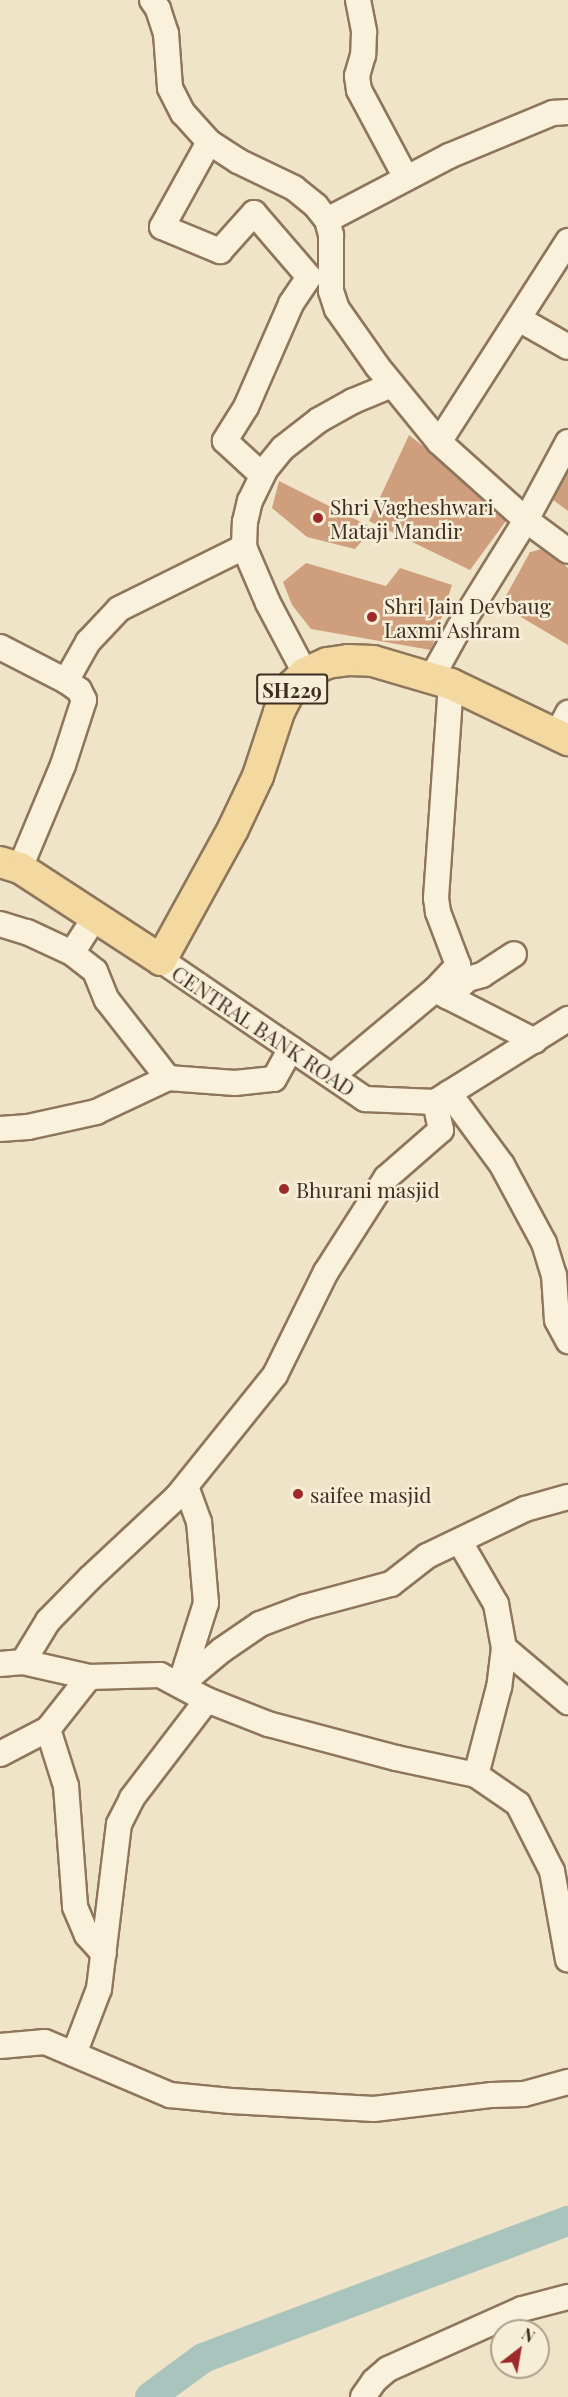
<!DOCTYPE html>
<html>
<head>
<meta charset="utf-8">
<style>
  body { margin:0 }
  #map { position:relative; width:568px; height:2397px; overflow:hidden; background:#f0e4c8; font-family:"Playfair Display",serif }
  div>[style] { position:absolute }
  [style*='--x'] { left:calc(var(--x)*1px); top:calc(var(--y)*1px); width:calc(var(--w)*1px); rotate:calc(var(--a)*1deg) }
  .river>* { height:30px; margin:-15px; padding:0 15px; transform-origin:15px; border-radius:15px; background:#a9c4bc }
  .building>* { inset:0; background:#cf9f7d }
  .roads { filter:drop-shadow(2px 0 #8d765c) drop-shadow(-2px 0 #8d765c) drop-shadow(0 2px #8d765c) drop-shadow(0 -2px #8d765c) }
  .minor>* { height:24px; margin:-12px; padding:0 12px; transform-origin:12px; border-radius:12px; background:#faf1dc }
  .major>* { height:30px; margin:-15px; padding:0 15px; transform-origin:15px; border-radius:15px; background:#f3d9a0 }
  .dots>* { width:16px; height:16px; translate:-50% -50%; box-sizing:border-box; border:3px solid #f7eed8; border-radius:50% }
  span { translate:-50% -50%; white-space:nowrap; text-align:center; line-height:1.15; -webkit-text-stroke:5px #f7eed8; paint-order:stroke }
  .shield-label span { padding:2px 4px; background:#f7eed8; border:2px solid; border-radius:4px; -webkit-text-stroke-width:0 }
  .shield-label { font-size:20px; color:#3d2e20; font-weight:700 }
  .poi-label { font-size:21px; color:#3d2e20 }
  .left { translate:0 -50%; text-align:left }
  .street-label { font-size:21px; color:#3d2e20 }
  .north { position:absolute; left:490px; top:2319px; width:60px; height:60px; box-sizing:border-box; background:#f7eed8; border:2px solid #ada18e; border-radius:50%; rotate:31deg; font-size:16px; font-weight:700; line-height:24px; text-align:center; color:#3d2e20 }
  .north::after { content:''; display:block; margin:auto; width:21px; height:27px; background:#9e2a2b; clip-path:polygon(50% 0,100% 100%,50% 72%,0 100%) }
</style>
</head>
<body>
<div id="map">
  <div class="river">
    <div style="--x:150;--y:2397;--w:66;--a:-36.3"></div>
    <div style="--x:203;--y:2358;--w:390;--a:-20.6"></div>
  </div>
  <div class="building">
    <div style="clip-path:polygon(409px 435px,503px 509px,506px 521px,470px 570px,369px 521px)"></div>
    <div style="clip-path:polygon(568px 473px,568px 511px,549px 497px)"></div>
    <div style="clip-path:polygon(279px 481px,373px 528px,355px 549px,307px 537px,272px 508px)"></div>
    <div style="clip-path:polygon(546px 548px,568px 568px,568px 645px,501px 605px,530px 552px)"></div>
    <div style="clip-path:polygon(306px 563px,386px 586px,400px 568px,452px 585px,431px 650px,311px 629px,292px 605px,283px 582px)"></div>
  </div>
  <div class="roads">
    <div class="minor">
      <div style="--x:152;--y:0;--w:11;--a:56"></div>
      <div style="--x:158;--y:9;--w:25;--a:72"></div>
      <div style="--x:166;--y:33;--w:55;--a:85.8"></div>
      <div style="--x:170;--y:88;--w:28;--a:63"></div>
      <div style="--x:183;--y:113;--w:39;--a:48"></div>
      <div style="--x:209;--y:142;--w:35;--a:33"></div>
      <div style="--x:238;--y:161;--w:62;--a:25.7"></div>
      <div style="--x:294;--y:188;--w:28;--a:39"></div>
      <div style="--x:316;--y:206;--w:18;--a:52"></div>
      <div style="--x:327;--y:220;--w:16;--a:75"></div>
      <div style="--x:331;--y:235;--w:56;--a:90"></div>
      <div style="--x:331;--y:291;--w:19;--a:72"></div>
      <div style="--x:337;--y:309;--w:70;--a:54.9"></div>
      <div style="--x:377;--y:366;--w:98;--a:50.8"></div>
      <div style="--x:439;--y:442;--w:117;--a:41.9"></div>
      <div style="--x:526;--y:520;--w:127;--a:121.8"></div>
      <div style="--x:459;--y:628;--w:56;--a:118.9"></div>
      <div style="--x:358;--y:0;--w:33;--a:79"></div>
      <div style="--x:364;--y:32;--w:23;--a:92"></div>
      <div style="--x:363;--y:55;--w:22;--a:106"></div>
      <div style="--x:357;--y:76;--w:14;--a:82"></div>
      <div style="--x:359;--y:90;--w:100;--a:61.9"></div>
      <div style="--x:209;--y:142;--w:97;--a:118.9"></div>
      <div style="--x:162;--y:227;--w:63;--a:22.5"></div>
      <div style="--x:220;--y:251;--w:51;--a:-48.2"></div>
      <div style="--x:254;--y:213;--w:84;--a:49.3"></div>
      <div style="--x:309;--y:277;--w:32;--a:124"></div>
      <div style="--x:291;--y:304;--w:112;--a:113.6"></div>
      <div style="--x:246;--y:407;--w:40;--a:122"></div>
      <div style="--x:225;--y:441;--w:50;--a:42.6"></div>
      <div style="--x:327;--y:220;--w:138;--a:-27.7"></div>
      <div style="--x:449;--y:156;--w:113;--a:-22.5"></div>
      <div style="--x:553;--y:113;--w:15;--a:-4"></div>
      <div style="--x:519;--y:319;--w:56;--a:29.7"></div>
      <div style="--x:439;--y:442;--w:239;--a:-57.3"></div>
      <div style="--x:568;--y:442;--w:89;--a:118.3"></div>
      <div style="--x:526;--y:520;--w:52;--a:36.4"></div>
      <div style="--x:0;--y:647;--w:74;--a:27.3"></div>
      <div style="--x:66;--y:681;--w:16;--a:35"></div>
      <div style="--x:79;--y:690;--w:11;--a:63"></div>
      <div style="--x:84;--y:700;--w:68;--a:107.9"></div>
      <div style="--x:63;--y:765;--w:112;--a:112.7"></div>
      <div style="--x:305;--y:673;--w:79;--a:-117.9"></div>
      <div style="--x:268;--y:603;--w:61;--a:-113.2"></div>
      <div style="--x:244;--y:547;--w:25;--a:-88"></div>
      <div style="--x:245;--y:522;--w:22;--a:-77"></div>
      <div style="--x:250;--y:501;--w:34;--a:-64"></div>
      <div style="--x:265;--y:470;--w:28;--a:-51"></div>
      <div style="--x:283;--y:448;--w:46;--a:-37.9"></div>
      <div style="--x:319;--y:420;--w:39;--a:-29"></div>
      <div style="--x:353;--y:401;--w:42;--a:-22.3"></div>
      <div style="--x:66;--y:681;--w:45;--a:-60.6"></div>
      <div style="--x:88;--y:642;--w:45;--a:-46.8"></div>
      <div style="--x:119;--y:609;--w:140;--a:-26.4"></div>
      <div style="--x:557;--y:734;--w:24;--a:-62"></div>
      <div style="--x:0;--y:924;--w:28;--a:17"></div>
      <div style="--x:27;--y:932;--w:50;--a:25"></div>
      <div style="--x:72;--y:953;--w:29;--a:38"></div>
      <div style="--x:95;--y:971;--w:31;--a:68"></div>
      <div style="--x:107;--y:1000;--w:99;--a:52"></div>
      <div style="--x:72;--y:953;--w:43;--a:-57.4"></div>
      <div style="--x:161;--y:960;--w:247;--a:34.3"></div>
      <div style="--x:365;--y:1099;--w:70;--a:2.5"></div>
      <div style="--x:435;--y:1102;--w:157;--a:-32"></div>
      <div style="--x:435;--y:990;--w:112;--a:27"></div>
      <div style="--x:448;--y:997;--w:27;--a:-42"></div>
      <div style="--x:468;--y:979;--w:15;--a:-16"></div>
      <div style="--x:482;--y:975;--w:38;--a:-33"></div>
      <div style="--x:332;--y:1076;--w:134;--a:-39.9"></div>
      <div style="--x:435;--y:990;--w:34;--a:-47"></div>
      <div style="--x:458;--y:965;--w:57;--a:-110.7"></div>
      <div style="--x:438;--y:912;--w:14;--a:-98"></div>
      <div style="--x:436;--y:898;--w:215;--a:-86"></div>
      <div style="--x:449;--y:1093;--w:89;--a:53.6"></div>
      <div style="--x:502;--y:1165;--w:89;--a:61.7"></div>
      <div style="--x:544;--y:1243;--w:34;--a:73"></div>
      <div style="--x:554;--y:1275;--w:45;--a:86.2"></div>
      <div style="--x:557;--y:1320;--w:24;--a:62"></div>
      <div style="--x:0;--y:1129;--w:28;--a:-4"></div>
      <div style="--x:28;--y:1127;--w:70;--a:-12.4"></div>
      <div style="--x:96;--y:1112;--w:80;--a:-25.3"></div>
      <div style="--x:168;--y:1078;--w:67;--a:4.3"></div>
      <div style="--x:235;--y:1083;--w:39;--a:-6"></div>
      <div style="--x:274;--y:1079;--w:35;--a:-61"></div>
      <div style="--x:460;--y:1542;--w:72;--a:59.9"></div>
      <div style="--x:496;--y:1604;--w:45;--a:79.7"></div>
      <div style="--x:504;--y:1648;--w:39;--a:97"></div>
      <div style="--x:499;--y:1687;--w:91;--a:104.6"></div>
      <div style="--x:504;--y:1648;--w:84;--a:40.2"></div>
      <div style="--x:23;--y:1662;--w:48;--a:-58.6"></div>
      <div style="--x:48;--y:1621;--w:60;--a:-45.7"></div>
      <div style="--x:90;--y:1578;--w:119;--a:-43"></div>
      <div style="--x:177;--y:1497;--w:156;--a:-51.2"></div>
      <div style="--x:275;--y:1375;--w:115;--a:-63.7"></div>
      <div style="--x:326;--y:1272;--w:112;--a:-57.4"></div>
      <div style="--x:386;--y:1178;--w:73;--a:-41.1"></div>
      <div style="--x:441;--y:1130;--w:29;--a:-102"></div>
      <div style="--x:0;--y:1664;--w:23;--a:-5"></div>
      <div style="--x:23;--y:1662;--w:68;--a:12.8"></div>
      <div style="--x:89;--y:1677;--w:71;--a:-1.6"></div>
      <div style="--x:160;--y:1675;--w:53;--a:28"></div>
      <div style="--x:207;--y:1700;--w:66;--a:21.5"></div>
      <div style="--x:268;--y:1724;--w:132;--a:14.9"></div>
      <div style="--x:396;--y:1758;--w:82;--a:12"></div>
      <div style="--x:476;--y:1775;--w:51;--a:34.6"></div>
      <div style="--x:518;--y:1804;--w:75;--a:63.1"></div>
      <div style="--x:552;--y:1871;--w:90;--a:79.8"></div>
      <div style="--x:180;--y:1685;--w:55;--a:-39.8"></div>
      <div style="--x:222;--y:1650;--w:46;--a:-34.4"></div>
      <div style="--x:260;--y:1624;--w:48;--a:-20.7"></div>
      <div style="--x:305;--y:1607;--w:89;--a:-15"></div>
      <div style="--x:391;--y:1584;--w:46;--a:-37.9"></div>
      <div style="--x:427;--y:1556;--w:109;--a:-25.6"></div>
      <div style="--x:525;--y:1509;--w:45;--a:-15.6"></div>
      <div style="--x:180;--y:1685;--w:86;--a:-72.4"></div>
      <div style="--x:206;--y:1603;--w:81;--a:-94.9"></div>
      <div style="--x:199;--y:1522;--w:37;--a:-110"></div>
      <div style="--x:48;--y:1729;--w:60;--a:72.5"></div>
      <div style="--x:66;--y:1786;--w:121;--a:85.7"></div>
      <div style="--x:75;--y:1907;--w:30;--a:67"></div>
      <div style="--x:87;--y:1935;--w:25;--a:48"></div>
      <div style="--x:0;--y:1754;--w:54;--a:-27.5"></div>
      <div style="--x:48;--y:1729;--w:66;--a:-51.7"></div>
      <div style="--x:0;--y:2046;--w:45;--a:-5.1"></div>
      <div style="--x:45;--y:2042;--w:136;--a:23"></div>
      <div style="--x:170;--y:2095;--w:61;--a:5.6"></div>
      <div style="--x:231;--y:2101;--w:143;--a:3.2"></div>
      <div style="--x:374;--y:2109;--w:119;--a:-6.8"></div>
      <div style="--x:492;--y:2095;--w:32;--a:-2"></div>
      <div style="--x:524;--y:2094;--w:46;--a:-15.3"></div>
      <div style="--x:74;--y:2054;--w:70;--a:-69"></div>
      <div style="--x:99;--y:1989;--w:166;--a:-83.1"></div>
      <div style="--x:119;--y:1824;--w:29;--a:-63"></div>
      <div style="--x:132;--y:1798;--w:123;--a:-52.6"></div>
      <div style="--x:363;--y:2397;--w:19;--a:-55"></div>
      <div style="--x:374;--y:2381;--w:18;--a:-41"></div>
      <div style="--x:388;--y:2369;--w:147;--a:-24.1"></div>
      <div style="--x:522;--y:2309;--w:48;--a:-14.6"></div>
    </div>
    <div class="major">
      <div style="--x:0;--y:862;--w:21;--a:17"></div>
      <div style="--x:20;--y:868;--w:168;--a:33.1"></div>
      <div style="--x:161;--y:960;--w:149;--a:-61.2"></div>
      <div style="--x:233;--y:829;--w:59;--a:-64.7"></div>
      <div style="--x:258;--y:776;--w:67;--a:-71.8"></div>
      <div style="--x:279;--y:712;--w:30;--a:-63"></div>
      <div style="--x:293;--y:685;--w:17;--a:-45"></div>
      <div style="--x:305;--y:673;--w:24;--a:-24"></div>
      <div style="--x:327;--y:663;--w:21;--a:-8"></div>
      <div style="--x:348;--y:660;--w:25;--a:2"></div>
      <div style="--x:373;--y:661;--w:81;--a:16.4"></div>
      <div style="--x:451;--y:684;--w:130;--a:25.6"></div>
    </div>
  </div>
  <div class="dots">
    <div style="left:318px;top:518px;background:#9e2a2b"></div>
    <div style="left:372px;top:617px;background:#9e2a2b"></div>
    <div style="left:284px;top:1189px;background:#9e2a2b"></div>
    <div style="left:298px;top:1494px;background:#9e2a2b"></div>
  </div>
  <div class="shield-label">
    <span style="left:292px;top:689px">SH229</span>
  </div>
  <div class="poi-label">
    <span class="left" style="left:330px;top:518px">Shri Vagheshwari<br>Mataji Mandir</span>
    <span class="left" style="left:384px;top:617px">Shri Jain Devbaug<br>Laxmi Ashram</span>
    <span class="left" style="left:296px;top:1189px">Bhurani masjid</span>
    <span class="left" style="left:310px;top:1494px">saifee masjid</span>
  </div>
  <div class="street-label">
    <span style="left:264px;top:1030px;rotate:34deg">CENTRAL BANK ROAD</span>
  </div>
  <div class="north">N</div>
</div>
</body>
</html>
